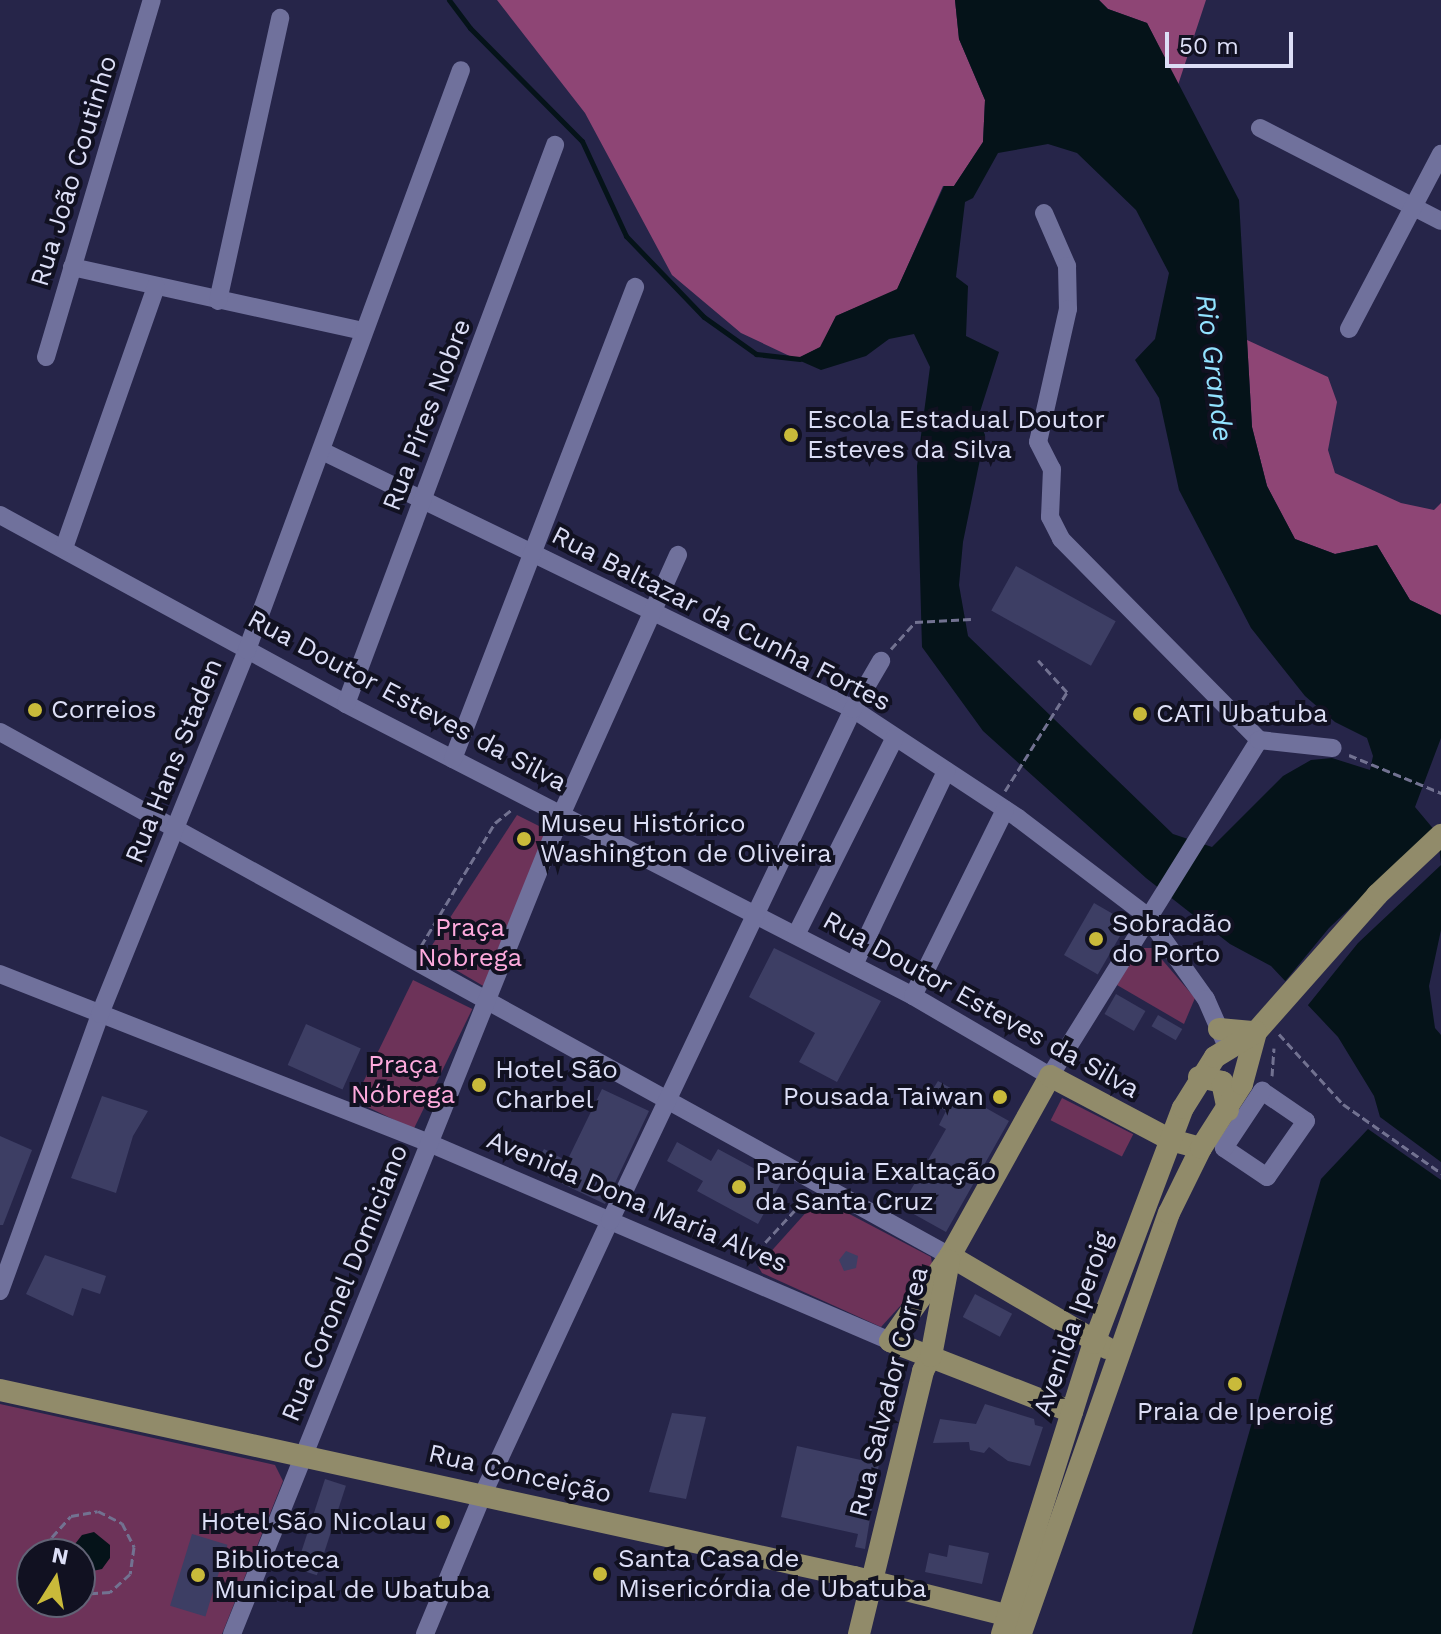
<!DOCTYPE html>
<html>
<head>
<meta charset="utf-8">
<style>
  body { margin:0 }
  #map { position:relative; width:1441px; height:1634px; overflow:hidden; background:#262549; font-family:"Work Sans",sans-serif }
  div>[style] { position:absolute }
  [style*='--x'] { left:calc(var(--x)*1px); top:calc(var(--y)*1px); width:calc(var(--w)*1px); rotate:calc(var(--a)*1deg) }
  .green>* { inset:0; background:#6d3359; transform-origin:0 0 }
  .forest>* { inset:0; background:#8e4575 }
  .water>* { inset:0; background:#051319 }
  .pier>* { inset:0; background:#262549 }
  .stream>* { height:5px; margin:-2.5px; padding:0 2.5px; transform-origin:2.5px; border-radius:2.5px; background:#051319 }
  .building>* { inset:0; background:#3d3e64; transform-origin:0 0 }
  .path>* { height:3px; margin-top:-1.5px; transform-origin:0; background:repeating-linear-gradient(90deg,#727291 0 8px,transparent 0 12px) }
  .minor>* { height:18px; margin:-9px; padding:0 9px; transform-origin:9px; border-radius:9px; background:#70719c }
  .major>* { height:22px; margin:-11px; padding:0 11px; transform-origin:11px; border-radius:11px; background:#918b6a }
  .dots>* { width:22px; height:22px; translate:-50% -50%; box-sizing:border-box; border:4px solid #111121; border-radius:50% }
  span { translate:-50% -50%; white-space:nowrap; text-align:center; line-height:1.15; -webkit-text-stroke:8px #111121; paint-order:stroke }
  .street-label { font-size:26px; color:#dcdef6 }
  .poi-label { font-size:26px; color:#dcdef6 }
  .left { translate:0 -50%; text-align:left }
  .right { translate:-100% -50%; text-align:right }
  .park-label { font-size:26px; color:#feaadd }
  .water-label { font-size:28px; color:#92e2ff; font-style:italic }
  .north { position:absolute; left:16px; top:1538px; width:80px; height:80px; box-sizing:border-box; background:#111121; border:2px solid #626376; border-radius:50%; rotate:11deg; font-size:22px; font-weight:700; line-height:32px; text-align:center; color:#dcdef6 }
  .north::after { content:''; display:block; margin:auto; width:28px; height:36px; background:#c9ba3a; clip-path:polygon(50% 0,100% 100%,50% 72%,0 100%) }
  .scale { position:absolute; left:1165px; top:32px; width:128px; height:36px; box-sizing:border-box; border:4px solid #dcdef6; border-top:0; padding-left:10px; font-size:24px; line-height:28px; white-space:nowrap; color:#dcdef6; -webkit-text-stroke:6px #111121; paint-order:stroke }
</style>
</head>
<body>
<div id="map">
  <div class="green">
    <div style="clip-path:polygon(517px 815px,547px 830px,485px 987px,427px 953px)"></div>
    <div style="clip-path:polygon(1137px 948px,1152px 948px,1195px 998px,1184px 1024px,1117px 985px)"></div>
    <div style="left:413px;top:980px;width:66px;height:134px;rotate:26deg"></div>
    <div style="left:1062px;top:1098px;width:80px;height:25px;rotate:27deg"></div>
    <div style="clip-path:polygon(819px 1198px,931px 1257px,933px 1270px,881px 1327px,762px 1273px,758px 1266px)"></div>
    <div style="clip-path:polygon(evenodd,0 1404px,275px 1465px,283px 1481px,222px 1634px,0 1634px,0 1404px,32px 1554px,80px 1554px,80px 1602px,32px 1602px,32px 1554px)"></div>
  </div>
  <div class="forest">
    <div style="clip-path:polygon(497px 0,955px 0,959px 39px,985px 100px,983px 142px,954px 186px,943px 186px,897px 290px,836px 316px,821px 347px,796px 359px,741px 333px,672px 275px,585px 113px)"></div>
    <div style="clip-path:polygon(1099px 0,1206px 0,1178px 85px,1147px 23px,1108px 9px)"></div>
    <div style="clip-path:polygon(1247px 340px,1328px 377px,1337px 402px,1328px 450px,1335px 473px,1401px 503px,1434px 510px,1441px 503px,1441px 615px,1410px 600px,1377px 545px,1335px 554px,1295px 539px,1267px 486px,1252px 427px)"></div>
  </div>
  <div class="water">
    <div style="clip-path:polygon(evenodd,955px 0,1099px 0,1108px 9px,1147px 23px,1239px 200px,1252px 427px,1267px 486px,1295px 539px,1335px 554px,1377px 545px,1410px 600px,1441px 615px,1441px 738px,1415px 807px,1441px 838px,1441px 930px,1429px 986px,1435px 1028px,1441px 1035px,1441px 1162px,1380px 1117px,1374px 1096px,1338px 1037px,1271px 966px,1230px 944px,1146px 878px,983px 731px,922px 647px,917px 466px,930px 367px,914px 334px,889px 339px,866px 356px,821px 370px,796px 359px,820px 347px,836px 316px,897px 289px,944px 186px,954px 186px,983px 142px,985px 100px,959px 39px,955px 0,1048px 144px,1077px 153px,1136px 210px,1169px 273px,1155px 339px,1135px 360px,1159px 398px,1179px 490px,1251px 628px,1305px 696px,1335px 722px,1367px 738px,1373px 756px,1370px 770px,1332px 758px,1311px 760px,1283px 776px,1212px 847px,1173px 834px,968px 636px,959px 585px,963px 542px,985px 435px,978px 418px,999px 352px,966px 336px,968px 286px,956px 277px,965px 202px,973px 198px,998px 153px,1048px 144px)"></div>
    <div style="clip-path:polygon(1368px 1129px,1441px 1180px,1441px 1634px,1192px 1634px,1321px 1179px)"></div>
    <div style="clip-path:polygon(94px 1532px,110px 1545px,110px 1558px,102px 1569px,88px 1572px,80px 1568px,80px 1554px,71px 1549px,82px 1535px)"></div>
  </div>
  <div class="pier">
    <div style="clip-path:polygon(1437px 826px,1441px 865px,1358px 943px,1304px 1010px,1282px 985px,1329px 928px)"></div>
  </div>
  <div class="stream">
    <div style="--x:449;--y:0;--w:35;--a:53"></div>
    <div style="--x:470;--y:28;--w:159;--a:45.3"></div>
    <div style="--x:582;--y:141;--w:105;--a:65.1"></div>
    <div style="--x:626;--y:236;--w:112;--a:46.1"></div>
    <div style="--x:704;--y:317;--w:64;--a:35.4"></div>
    <div style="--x:756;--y:354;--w:44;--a:6.5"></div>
  </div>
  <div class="building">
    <div style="left:1016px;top:566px;width:114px;height:51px;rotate:29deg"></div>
    <div style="left:1094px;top:903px;width:39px;height:60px;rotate:30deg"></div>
    <div style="clip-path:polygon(774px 948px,881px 1001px,837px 1082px,799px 1062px,815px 1033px,749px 997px)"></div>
    <div style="left:1116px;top:994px;width:34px;height:23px;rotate:30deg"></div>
    <div style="left:1158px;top:1015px;width:28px;height:13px;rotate:30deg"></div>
    <div style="left:306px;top:1024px;width:60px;height:45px;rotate:24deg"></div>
    <div style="clip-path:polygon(938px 1081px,1009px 1121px,946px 1232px,901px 1207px,946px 1129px,939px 1125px,946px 1111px,926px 1100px)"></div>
    <div style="clip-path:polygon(602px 1089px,649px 1111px,605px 1204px,533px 1170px,544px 1149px,567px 1161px)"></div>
    <div style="clip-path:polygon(102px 1096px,148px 1111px,133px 1136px,116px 1193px,71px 1178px)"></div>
    <div style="clip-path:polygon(0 1136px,32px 1150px,3px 1225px,0 1225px)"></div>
    <div style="clip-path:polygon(677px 1142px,711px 1161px,718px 1149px,781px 1183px,758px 1224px,697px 1191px,703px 1181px,667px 1161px)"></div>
    <div style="clip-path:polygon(846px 1251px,858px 1256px,856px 1268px,844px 1271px,839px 1260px)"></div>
    <div style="clip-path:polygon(45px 1255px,106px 1276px,100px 1294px,82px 1288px,73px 1316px,26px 1294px)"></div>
    <div style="left:975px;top:1294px;width:42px;height:26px;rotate:28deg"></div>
    <div style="clip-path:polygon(985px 1404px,1034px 1419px,1035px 1425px,1043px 1427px,1030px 1466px,1008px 1461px,989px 1447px,984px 1453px,970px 1450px,969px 1442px,933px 1443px,940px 1419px,976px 1424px)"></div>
    <div style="clip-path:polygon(672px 1413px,706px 1417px,686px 1499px,649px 1492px)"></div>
    <div style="clip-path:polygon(797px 1446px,879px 1464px,865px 1549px,855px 1547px,858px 1534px,781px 1517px)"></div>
    <div style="left:325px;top:1479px;width:22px;height:94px;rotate:18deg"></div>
    <div style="left:192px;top:1534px;width:37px;height:75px;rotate:17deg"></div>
    <div style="clip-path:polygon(949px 1545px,989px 1553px,982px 1584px,925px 1572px,929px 1553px,947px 1557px)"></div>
  </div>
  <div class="path">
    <div style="--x:891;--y:649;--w:36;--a:-48"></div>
    <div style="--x:915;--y:622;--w:56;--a:-3.1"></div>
    <div style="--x:1349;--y:755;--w:100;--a:22.4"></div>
    <div style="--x:1005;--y:791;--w:117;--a:-57.9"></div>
    <div style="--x:1067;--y:692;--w:43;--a:-132.2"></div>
    <div style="--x:421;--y:946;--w:144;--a:-59"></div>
    <div style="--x:495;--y:823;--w:21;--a:-39"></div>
    <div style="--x:1279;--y:1034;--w:95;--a:47.6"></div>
    <div style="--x:1343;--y:1104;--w:120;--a:35.1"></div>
    <div style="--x:1272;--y:1076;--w:28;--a:-86"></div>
    <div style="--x:749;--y:1260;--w:84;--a:-47.4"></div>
    <div style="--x:49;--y:1554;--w:17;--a:-80"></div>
    <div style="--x:52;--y:1537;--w:28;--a:-48"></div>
    <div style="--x:71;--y:1516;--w:27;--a:-10"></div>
    <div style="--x:98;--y:1511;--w:27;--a:27"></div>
    <div style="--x:122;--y:1523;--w:27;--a:63"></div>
    <div style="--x:134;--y:1547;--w:27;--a:98"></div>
    <div style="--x:130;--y:1574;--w:27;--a:138"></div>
    <div style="--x:110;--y:1592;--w:30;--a:176"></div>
  </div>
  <div class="minor">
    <div style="--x:1260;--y:128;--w:203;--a:27.2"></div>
    <div style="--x:1044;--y:213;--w:58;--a:66.5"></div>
    <div style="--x:1067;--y:266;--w:43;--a:88.7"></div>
    <div style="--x:1068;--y:309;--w:136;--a:102.7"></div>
    <div style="--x:1038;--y:442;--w:30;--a:63"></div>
    <div style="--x:1052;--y:469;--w:48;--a:92.4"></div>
    <div style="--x:1050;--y:517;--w:25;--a:63"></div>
    <div style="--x:1061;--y:539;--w:282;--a:45.4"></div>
    <div style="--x:72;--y:267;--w:298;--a:12.4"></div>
    <div style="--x:218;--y:301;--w:290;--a:-77.6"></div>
    <div style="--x:1349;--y:329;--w:198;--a:-62.3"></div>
    <div style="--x:46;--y:357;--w:372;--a:-73.5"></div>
    <div style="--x:322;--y:451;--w:590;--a:25.91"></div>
    <div style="--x:853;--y:709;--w:198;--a:33.4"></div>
    <div style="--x:1018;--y:818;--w:161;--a:37.2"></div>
    <div style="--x:1146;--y:915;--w:103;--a:54.5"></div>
    <div style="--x:1206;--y:999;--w:45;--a:66.3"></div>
    <div style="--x:0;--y:515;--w:394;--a:28.6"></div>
    <div style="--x:346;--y:704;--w:638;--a:27.25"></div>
    <div style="--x:913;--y:996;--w:159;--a:30.3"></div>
    <div style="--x:1050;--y:1076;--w:396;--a:-58.1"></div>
    <div style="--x:64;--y:548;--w:277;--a:-70.6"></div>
    <div style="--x:346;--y:704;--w:597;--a:-69.5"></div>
    <div style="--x:0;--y:732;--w:1085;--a:28.88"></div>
    <div style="--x:1259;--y:740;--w:74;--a:6.2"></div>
    <div style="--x:453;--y:759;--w:506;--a:-68.91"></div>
    <div style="--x:796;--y:935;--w:221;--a:-63.4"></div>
    <div style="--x:854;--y:965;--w:215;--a:-64.6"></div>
    <div style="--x:0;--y:974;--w:461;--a:21.5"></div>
    <div style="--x:429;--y:1143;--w:502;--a:23.24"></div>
    <div style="--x:913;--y:996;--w:208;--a:-63.7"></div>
    <div style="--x:1262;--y:1091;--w:53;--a:34.3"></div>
    <div style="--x:1306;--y:1121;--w:68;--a:124.9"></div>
    <div style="--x:1267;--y:1177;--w:52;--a:-146"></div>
    <div style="--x:1224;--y:1148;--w:69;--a:-56.3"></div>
    <div style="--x:0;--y:1291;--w:294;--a:-70.1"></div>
    <div style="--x:100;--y:1014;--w:393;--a:-68"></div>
    <div style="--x:247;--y:650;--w:618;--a:-69.75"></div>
    <div style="--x:232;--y:1634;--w:885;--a:-68.1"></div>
    <div style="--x:562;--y:813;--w:283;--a:-65.8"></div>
    <div style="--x:425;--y:1634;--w:152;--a:-67.5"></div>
    <div style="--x:483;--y:1494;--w:301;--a:-65.1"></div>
    <div style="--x:610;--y:1221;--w:567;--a:-64.61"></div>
    <div style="--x:853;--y:709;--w:56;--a:-59.7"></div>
  </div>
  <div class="major">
    <div style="--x:1219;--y:1029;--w:36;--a:5"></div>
    <div style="--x:1199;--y:1077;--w:24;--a:12"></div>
    <div style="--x:1222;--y:1082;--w:29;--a:78"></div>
    <div style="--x:950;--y:1256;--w:182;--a:30.4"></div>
    <div style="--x:0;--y:1390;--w:874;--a:12.35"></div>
    <div style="--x:854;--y:1577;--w:176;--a:14.1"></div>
    <div style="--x:1072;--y:1412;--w:195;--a:-158.7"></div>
    <div style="--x:890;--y:1341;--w:104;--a:-54.8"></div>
    <div style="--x:950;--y:1256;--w:206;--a:-60.9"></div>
    <div style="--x:1050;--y:1076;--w:137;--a:27.9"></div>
    <div style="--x:1171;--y:1140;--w:31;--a:15"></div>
    <div style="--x:1021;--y:1633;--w:445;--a:-70.6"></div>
    <div style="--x:1169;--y:1213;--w:72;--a:-63.8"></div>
    <div style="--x:1201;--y:1148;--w:76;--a:-57.4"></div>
    <div style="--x:1242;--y:1084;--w:54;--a:-74.9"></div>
    <div style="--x:1256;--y:1032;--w:183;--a:-48.5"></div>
    <div style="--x:1377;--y:895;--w:88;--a:-43.2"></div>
    <div style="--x:859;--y:1634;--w:271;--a:-76.3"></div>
    <div style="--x:923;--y:1371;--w:17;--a:-62"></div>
    <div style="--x:931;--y:1356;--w:97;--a:-79.3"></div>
    <div style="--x:1002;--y:1634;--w:305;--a:-72.5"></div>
    <div style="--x:1094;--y:1343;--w:251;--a:-69.3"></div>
    <div style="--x:1183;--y:1108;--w:60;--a:-57.9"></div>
    <div style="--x:1215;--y:1057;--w:48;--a:-31.4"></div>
  </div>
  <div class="dots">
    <div style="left:791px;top:435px;background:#c9ba3a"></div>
    <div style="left:35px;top:710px;background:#c9ba3a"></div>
    <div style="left:1140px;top:714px;background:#c9ba3a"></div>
    <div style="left:524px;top:839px;background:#c9ba3a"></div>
    <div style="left:1096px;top:939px;background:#c9ba3a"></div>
    <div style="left:479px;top:1085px;background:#c9ba3a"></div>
    <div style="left:1000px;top:1097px;background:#c9ba3a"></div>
    <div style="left:739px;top:1187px;background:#c9ba3a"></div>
    <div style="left:1235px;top:1384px;background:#c9ba3a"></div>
    <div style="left:443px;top:1522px;background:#c9ba3a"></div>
    <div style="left:600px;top:1574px;background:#c9ba3a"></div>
    <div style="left:198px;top:1575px;background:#c9ba3a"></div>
  </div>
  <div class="street-label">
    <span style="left:74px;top:171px;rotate:-73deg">Rua João Coutinho</span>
    <span style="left:427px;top:415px;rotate:-69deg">Rua Pires Nobre</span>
    <span style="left:721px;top:619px;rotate:27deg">Rua Baltazar da Cunha Fortes</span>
    <span style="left:407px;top:701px;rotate:28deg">Rua Doutor Esteves da Silva</span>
    <span style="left:174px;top:761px;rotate:-68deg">Rua Hans Staden</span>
    <span style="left:981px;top:1005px;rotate:29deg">Rua Doutor Esteves da Silva</span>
    <span style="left:637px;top:1202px;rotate:23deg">Avenida Dona Maria Alves</span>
    <span style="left:345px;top:1283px;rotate:-68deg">Rua Coronel Domiciano</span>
    <span style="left:1073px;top:1324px;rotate:-71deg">Avenida Iperoig</span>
    <span style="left:889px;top:1392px;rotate:-76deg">Rua Salvador Correa</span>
    <span style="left:520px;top:1474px;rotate:13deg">Rua Conceição</span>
  </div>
  <div class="poi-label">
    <span class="left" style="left:807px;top:435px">Escola Estadual Doutor<br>Esteves da Silva</span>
    <span class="left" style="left:51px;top:710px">Correios</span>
    <span class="left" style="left:1156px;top:714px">CATI Ubatuba</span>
    <span class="left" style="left:540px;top:839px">Museu Histórico<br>Washington de Oliveira</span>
    <span class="left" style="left:1112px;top:939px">Sobradão<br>do Porto</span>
    <span class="left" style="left:495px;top:1085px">Hotel São<br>Charbel</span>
    <span class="right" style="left:984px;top:1097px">Pousada Taiwan</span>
    <span class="left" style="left:755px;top:1187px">Paróquia Exaltação<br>da Santa Cruz</span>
    <span style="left:1235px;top:1412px">Praia de Iperoig</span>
    <span class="right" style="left:427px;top:1522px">Hotel São Nicolau</span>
    <span class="left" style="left:618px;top:1574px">Santa Casa de<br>Misericórdia de Ubatuba</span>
    <span class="left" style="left:214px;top:1575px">Biblioteca<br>Municipal de Ubatuba</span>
  </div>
  <div class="park-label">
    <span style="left:470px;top:943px">Praça<br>Nobrega</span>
    <span style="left:403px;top:1080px">Praça<br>Nóbrega</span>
  </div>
  <div class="water-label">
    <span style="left:1214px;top:368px;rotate:83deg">Rio Grande</span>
  </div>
  <div class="north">N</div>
  <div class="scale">50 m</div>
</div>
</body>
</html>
